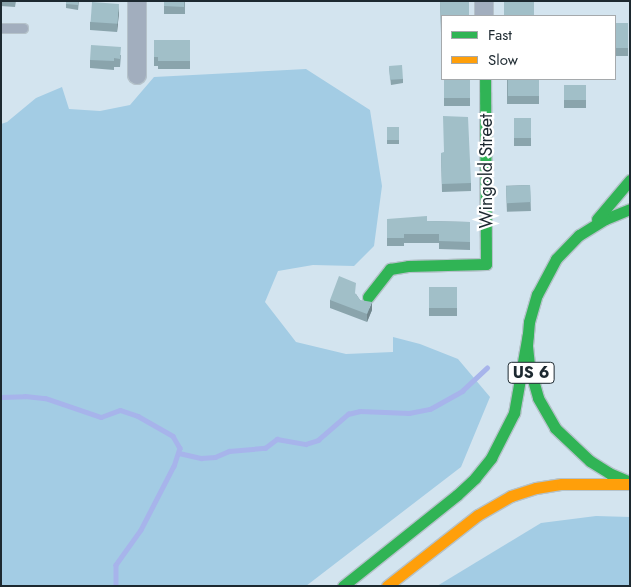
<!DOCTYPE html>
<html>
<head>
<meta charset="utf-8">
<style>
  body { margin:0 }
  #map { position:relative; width:631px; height:587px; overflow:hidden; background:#d3e4ef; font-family:Jost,sans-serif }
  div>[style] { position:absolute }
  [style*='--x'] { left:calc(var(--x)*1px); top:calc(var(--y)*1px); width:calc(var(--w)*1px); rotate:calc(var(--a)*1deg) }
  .green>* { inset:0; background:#a3cce4 }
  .stream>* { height:4.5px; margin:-2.25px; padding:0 2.25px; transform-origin:2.25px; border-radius:2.25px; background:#a7b4eb }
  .roads { filter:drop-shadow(1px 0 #b5c2ca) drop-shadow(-1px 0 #b5c2ca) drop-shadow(0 1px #b5c2ca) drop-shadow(0 -1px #b5c2ca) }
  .lane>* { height:9px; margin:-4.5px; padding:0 4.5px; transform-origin:4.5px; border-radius:4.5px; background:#a2aebe }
  .street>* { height:18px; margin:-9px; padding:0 9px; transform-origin:9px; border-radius:9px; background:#a2aebe }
  .fast>* { height:11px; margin:-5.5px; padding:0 5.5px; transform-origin:5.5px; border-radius:5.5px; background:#30b455 }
  .slow>* { height:11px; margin:-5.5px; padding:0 5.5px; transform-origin:5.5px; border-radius:5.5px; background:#ff9f0a }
  .wall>* { inset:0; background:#8aa4ac; transform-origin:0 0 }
  .shaded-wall>* { inset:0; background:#71868c }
  .building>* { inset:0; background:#a1bfc8; transform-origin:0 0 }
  span { translate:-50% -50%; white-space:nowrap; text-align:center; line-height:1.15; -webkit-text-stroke:4.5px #fff; paint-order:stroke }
  .shield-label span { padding:1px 4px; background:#fff; border:1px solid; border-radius:4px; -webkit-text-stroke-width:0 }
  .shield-label { font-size:16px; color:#1d2930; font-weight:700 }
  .street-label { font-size:18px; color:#1d2930 }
  .frame { position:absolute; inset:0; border:2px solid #1d2930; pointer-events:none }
  .legend { position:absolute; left:441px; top:15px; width:175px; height:65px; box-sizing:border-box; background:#fff; border:1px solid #a5a9ac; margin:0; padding:6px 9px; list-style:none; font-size:15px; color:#1d2930 }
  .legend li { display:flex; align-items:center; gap:10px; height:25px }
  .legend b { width:25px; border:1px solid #a5a9ac }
</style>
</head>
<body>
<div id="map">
  <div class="green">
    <div style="clip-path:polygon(306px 69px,370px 110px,382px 186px,374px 246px,354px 266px,313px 265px,278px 271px,265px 302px,296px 342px,346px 354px,393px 352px,393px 337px,420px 344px,458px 359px,490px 397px,461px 467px,306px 586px,1px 586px,1px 124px,7px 122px,36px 98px,62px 87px,69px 109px,100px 111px,130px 105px,154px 77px)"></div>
    <div style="clip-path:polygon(596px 516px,630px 517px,630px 586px,437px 586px,541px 523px)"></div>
  </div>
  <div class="stream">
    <div style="--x:1;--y:397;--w:24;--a:-2"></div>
    <div style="--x:25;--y:396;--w:20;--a:6"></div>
    <div style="--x:45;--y:398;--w:59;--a:18.7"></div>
    <div style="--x:101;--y:417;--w:20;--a:-20"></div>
    <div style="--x:120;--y:410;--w:19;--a:18"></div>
    <div style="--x:138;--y:416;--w:40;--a:29.7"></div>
    <div style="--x:173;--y:436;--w:14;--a:60"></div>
    <div style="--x:180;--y:448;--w:19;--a:108"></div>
    <div style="--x:174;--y:466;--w:72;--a:117.3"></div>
    <div style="--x:141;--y:530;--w:43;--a:125.5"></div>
    <div style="--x:116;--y:565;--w:21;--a:90"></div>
    <div style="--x:179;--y:453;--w:23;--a:13"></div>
    <div style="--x:201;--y:458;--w:14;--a:-4"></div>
    <div style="--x:215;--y:457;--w:15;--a:-23"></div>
    <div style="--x:229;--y:451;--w:36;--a:-5"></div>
    <div style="--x:265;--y:448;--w:15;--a:-37"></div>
    <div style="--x:277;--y:439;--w:29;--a:10"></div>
    <div style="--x:306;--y:444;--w:13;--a:-18"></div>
    <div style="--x:318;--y:440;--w:40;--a:-41"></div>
    <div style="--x:348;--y:414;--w:12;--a:-14"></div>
    <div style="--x:360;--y:411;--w:49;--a:2.3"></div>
    <div style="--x:409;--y:413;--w:21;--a:-11"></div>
    <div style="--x:430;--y:409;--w:37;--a:-29"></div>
    <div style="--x:462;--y:391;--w:34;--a:-43"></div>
  </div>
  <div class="roads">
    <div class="lane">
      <div style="--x:1;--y:28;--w:22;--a:0"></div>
    </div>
    <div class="street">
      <div style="--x:137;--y:1;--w:74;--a:90"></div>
      <div style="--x:484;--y:1;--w:15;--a:90"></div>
    </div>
    <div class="fast">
      <div style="--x:630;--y:209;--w:27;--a:158"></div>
      <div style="--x:605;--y:219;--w:31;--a:148"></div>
      <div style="--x:579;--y:235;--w:33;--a:134"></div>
      <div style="--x:556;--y:259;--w:40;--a:118"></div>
      <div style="--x:537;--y:294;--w:29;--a:106"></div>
      <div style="--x:529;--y:322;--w:24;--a:95"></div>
      <div style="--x:527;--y:346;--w:20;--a:84"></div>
      <div style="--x:529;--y:366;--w:33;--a:74"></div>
      <div style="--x:538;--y:398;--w:34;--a:60"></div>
      <div style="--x:555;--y:428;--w:48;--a:43.3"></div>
      <div style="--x:590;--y:461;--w:22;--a:32"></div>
      <div style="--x:609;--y:473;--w:23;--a:23"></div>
      <div style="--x:597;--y:219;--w:51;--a:-49.8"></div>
      <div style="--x:368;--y:297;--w:36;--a:-52"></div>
      <div style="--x:390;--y:269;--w:18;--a:-9"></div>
      <div style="--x:408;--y:266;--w:78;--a:-1.5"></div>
      <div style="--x:486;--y:264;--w:185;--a:-90.3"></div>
      <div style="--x:343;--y:586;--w:146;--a:-38.6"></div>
      <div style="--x:457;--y:495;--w:25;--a:-43"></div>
      <div style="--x:475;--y:478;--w:26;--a:-51"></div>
      <div style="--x:491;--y:458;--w:51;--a:-62.9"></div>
      <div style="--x:514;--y:413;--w:80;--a:-80"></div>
    </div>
    <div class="slow">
      <div style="--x:387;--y:586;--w:115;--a:-38"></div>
      <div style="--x:478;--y:515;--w:38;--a:-30"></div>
      <div style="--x:511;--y:496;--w:26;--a:-18"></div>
      <div style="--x:536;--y:488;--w:26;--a:-9"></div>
      <div style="--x:562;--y:484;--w:68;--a:0"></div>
    </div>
  </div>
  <div class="wall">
    <div style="clip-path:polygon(1px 1px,16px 1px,15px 7px,1px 6px)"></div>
    <div style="clip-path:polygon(79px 1px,78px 10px,66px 8px,66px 4px)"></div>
    <div style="left:164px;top:1px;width:21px;height:13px"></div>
    <div style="clip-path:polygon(440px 1px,469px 1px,442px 16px,442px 33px,441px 33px)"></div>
    <div style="clip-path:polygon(119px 12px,117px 32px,90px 30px,90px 22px)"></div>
    <div style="left:615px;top:23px;width:13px;height:33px"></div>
    <div style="clip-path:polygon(154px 40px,190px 40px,190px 69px,158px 69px,158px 66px,154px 66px)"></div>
    <div style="clip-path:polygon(121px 55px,120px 67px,114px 67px,114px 70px,90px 68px,90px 60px)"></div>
    <div style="clip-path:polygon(389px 67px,403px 79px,403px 83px,391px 85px)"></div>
    <div style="left:1px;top:70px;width:1px;height:36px"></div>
    <div style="left:444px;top:79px;width:26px;height:27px"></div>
    <div style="left:507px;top:79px;width:32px;height:25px"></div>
    <div style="left:564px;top:85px;width:22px;height:23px"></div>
    <div style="left:514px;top:118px;width:17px;height:28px"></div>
    <div style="left:387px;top:127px;width:12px;height:17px"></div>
    <div style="clip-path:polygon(441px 153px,471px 183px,471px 191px,442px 192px)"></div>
    <div style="left:530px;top:185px;width:26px;height:24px;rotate:88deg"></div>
    <div style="clip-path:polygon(387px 219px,427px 221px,470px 222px,470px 250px,439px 249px,439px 243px,404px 243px,404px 246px,387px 246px)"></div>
    <div style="left:429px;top:287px;width:28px;height:29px"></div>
    <div style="clip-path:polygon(356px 294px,360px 300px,372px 310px,367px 322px,330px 308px,330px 300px)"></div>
  </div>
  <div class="shaded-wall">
    <div style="clip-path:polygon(119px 4px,119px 12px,117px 32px,117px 24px)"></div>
    <div style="clip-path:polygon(372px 302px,372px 310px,367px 322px,367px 314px)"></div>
  </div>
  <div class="building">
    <div style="clip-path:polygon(66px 1px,78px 1px,78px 5px,66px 4px)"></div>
    <div style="clip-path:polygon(164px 1px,184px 1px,184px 7px,164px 6px)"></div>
    <div style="clip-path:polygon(440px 1px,469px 1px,469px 16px,442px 16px,442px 25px,441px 25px)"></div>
    <div style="left:504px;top:1px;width:30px;height:15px"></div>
    <div style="left:92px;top:2px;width:27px;height:20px;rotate:4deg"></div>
    <div style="left:615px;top:23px;width:13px;height:25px"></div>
    <div style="clip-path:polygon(154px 40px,190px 40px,190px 61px,158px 61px,158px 57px,154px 57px)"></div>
    <div style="clip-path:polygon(91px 45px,121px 47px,120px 59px,114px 58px,114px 61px,90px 60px)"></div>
    <div style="left:402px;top:65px;width:14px;height:13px;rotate:86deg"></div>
    <div style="left:1px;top:70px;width:1px;height:24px"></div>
    <div style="left:444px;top:79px;width:26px;height:19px"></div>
    <div style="left:508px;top:79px;width:31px;height:17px"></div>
    <div style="left:564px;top:85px;width:22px;height:15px"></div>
    <div style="clip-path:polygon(443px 116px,468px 117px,471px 183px,442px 184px,441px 153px,444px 152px)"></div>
    <div style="left:514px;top:118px;width:17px;height:20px"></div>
    <div style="left:387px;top:127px;width:12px;height:13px"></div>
    <div style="left:530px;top:185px;width:17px;height:24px;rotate:87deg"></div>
    <div style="clip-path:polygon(427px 216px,427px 221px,470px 222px,470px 242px,439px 241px,439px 234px,404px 234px,404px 238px,387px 238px,387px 219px)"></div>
    <div style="clip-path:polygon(339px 276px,356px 283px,355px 293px,360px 300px,372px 302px,367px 314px,330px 300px)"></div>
    <div style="left:429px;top:287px;width:28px;height:21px"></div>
  </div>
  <div class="shield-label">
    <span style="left:531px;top:373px">US 6</span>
  </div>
  <div class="street-label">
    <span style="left:486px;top:171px;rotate:-90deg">Wingold Street</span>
  </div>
  <div class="frame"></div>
  <ul class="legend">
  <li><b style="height:6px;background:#30b455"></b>Fast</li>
  <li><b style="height:6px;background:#ff9f0a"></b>Slow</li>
  </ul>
</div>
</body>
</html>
